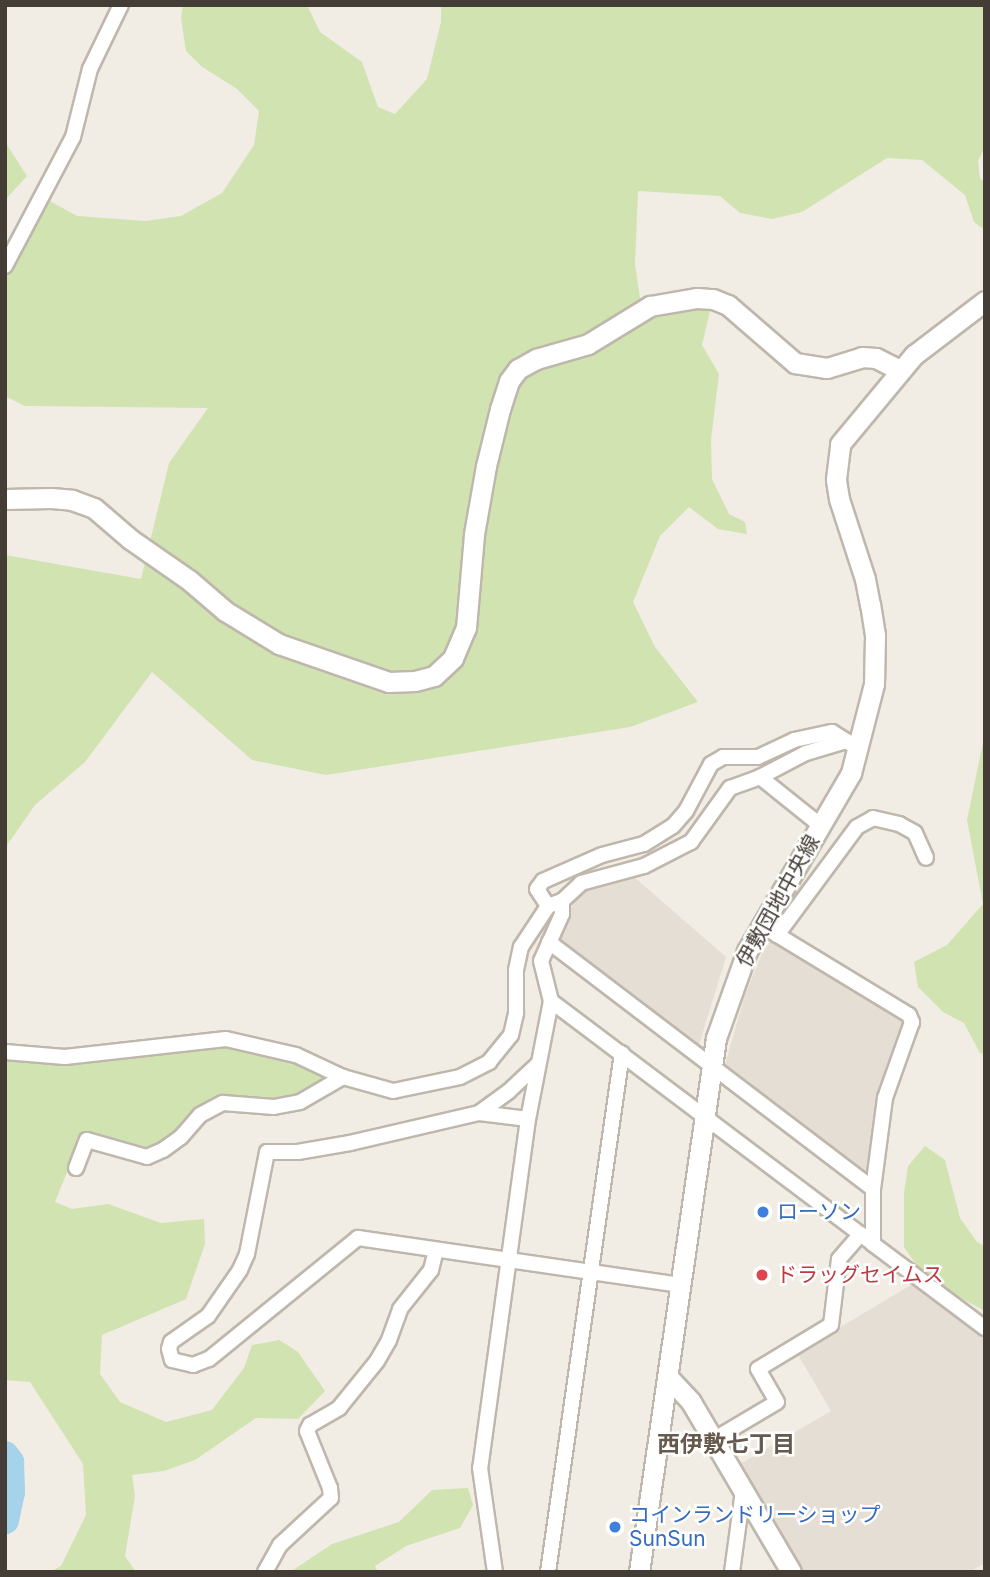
<!DOCTYPE html>
<html>
<head>
<meta charset="utf-8">
<style>
  body { margin:0 }
  #map { position:relative; width:990px; height:1577px; overflow:hidden; background:#f1ede5; font-family:Inter,"Noto Sans JP",sans-serif }
  div>[style] { position:absolute }
  [style*='--x'] { left:calc(var(--x)*1px); top:calc(var(--y)*1px); width:calc(var(--w)*1px); rotate:calc(var(--a)*1deg) }
  .residential>* { inset:0; background:#e5ded4 }
  .green>* { inset:0; background:#d0e3b1 }
  .river>* { height:28px; margin:-14px; padding:0 14px; transform-origin:14px; border-radius:14px; background:#a5d3ea }
  .roads { filter:drop-shadow(2px 0 #bfb7ac) drop-shadow(-2px 0 #bfb7ac) drop-shadow(0 2px #bfb7ac) drop-shadow(0 -2px #bfb7ac) }
  .minor>* { height:14px; margin:-7px; padding:0 7px; transform-origin:7px; border-radius:7px; background:#fff }
  .tertiary>* { height:19px; margin:-9.5px; padding:0 9.5px; transform-origin:9.5px; border-radius:9.5px; background:#fff }
  .dots>* { width:19px; height:19px; translate:-50% -50%; box-sizing:border-box; border:4px solid #fff; border-radius:50% }
  span { translate:-50% -50%; white-space:nowrap; text-align:center; line-height:1.15; -webkit-text-stroke:5px #fff; paint-order:stroke }
  .street-label { font-size:21px; color:#433d35 }
  .shop-label { font-size:21px; color:#366cbe }
  .left { translate:0 -50%; text-align:left }
  .health-label { font-size:21px; color:#be3a42 }
  .neighbourhood-label { font-size:23px; color:#655a4d; font-weight:700 }
  .frame { position:absolute; inset:0; border:7px solid #433d35; pointer-events:none }
</style>
</head>
<body>
<div id="map">
  <div class="residential">
    <div style="clip-path:polygon(633px 876px,726px 957px,699px 1045px,559px 940px,557px 932px,583px 888px)"></div>
    <div style="clip-path:polygon(775px 940px,906px 1022px,871px 1172px,864px 1175px,724px 1068px,745px 995px,766px 944px)"></div>
    <div style="clip-path:polygon(916px 1282px,985px 1336px,985px 1563px,969px 1572px,800px 1572px,738px 1465px,831px 1411px,797px 1353px)"></div>
  </div>
  <div class="green">
    <div style="clip-path:polygon(183px 5px,307px 5px,320px 32px,362px 62px,378px 107px,395px 114px,427px 79px,441px 22px,441px 5px,985px 5px,985px 147px,978px 161px,980px 178px,985px 183px,985px 230px,974px 222px,965px 195px,922px 160px,887px 158px,802px 212px,772px 219px,740px 213px,720px 196px,638px 191px,635px 264px,640px 298px,654px 315px,700px 308px,710px 311px,702px 345px,719px 374px,711px 440px,712px 479px,729px 514px,745px 522px,747px 534px,718px 529px,689px 507px,660px 536px,633px 602px,655px 647px,698px 702px,630px 727px,326px 775px,252px 760px,152px 672px,85px 762px,35px 805px,5px 848px,5px 555px,141px 579px,169px 463px,208px 408px,25px 406px,5px 396px,5px 276px,17px 264px,48px 200px,77px 216px,145px 221px,181px 216px,222px 193px,254px 145px,259px 111px,237px 89px,201px 66px,186px 51px,181px 18px)"></div>
    <div style="clip-path:polygon(5px 142px,27px 176px,5px 200px)"></div>
    <div style="clip-path:polygon(985px 733px,985px 1054px,980px 1053px,964px 1023px,943px 1012px,918px 987px,914px 962px,947px 945px,983px 904px,967px 820px)"></div>
    <div style="clip-path:polygon(223px 1045px,271px 1051px,329px 1076px,324px 1084px,298px 1096px,280px 1100px,222px 1098px,201px 1106px,178px 1136px,147px 1151px,80px 1140px,55px 1202px,72px 1209px,108px 1204px,161px 1223px,204px 1219px,205px 1244px,186px 1299px,102px 1335px,100px 1374px,120px 1402px,166px 1422px,212px 1410px,244px 1368px,252px 1345px,279px 1340px,298px 1352px,325px 1391px,298px 1419px,256px 1418px,195px 1460px,164px 1471px,132px 1475px,135px 1496px,125px 1556px,136px 1572px,49px 1572px,61px 1566px,86px 1515px,83px 1464px,30px 1382px,5px 1380px,5px 1057px,96px 1062px)"></div>
    <div style="clip-path:polygon(925px 1146px,945px 1160px,960px 1218px,977px 1242px,985px 1246px,985px 1311px,926px 1279px,904px 1247px,904px 1193px,908px 1166px)"></div>
    <div style="clip-path:polygon(468px 1488px,473px 1505px,460px 1528px,406px 1546px,375px 1566px,378px 1572px,290px 1572px,332px 1544px,399px 1522px,432px 1490px)"></div>
  </div>
  <div class="river">
    <div style="--x:5;--y:1455;--w:9;--a:54"></div>
    <div style="--x:10;--y:1462;--w:30;--a:88"></div>
    <div style="--x:11;--y:1492;--w:29;--a:102"></div>
  </div>
  <div class="roads">
    <div class="minor">
      <div style="--x:5;--y:266;--w:146;--a:-62.2"></div>
      <div style="--x:73;--y:137;--w:70;--a:-76"></div>
      <div style="--x:90;--y:69;--w:71;--a:-64.2"></div>
      <div style="--x:760;--y:777;--w:77;--a:38.7"></div>
      <div style="--x:562;--y:901;--w:26;--a:-43"></div>
      <div style="--x:581;--y:883;--w:65;--a:-15.1"></div>
      <div style="--x:644;--y:866;--w:53;--a:-27.1"></div>
      <div style="--x:691;--y:842;--w:67;--a:-54.2"></div>
      <div style="--x:730;--y:788;--w:32;--a:-20"></div>
      <div style="--x:760;--y:777;--w:52;--a:-27.6"></div>
      <div style="--x:806;--y:753;--w:42;--a:-16.7"></div>
      <div style="--x:548;--y:906;--w:20;--a:-123"></div>
      <div style="--x:537;--y:889;--w:10;--a:-53"></div>
      <div style="--x:543;--y:881;--w:64;--a:-23.8"></div>
      <div style="--x:602;--y:855;--w:43;--a:-14.7"></div>
      <div style="--x:644;--y:844;--w:34;--a:-32"></div>
      <div style="--x:673;--y:826;--w:20;--a:-49"></div>
      <div style="--x:686;--y:811;--w:53;--a:-62"></div>
      <div style="--x:711;--y:764;--w:14;--a:-30"></div>
      <div style="--x:723;--y:757;--w:35;--a:0"></div>
      <div style="--x:758;--y:757;--w:40;--a:-25"></div>
      <div style="--x:794;--y:740;--w:39;--a:-12"></div>
      <div style="--x:832;--y:732;--w:32;--a:32"></div>
      <div style="--x:761;--y:925;--w:173;--a:31.3"></div>
      <div style="--x:909;--y:1015;--w:8;--a:67"></div>
      <div style="--x:912;--y:1022;--w:81;--a:109.6"></div>
      <div style="--x:885;--y:1098;--w:92;--a:97.5"></div>
      <div style="--x:777;--y:935;--w:134;--a:-53.5"></div>
      <div style="--x:857;--y:827;--w:18;--a:-29"></div>
      <div style="--x:873;--y:818;--w:27;--a:13"></div>
      <div style="--x:899;--y:824;--w:18;--a:29"></div>
      <div style="--x:915;--y:833;--w:27;--a:66"></div>
      <div style="--x:549;--y:942;--w:407;--a:37.3"></div>
      <div style="--x:873;--y:1189;--w:55;--a:90"></div>
      <div style="--x:873;--y:1244;--w:140;--a:36.9"></div>
      <div style="--x:551;--y:1001;--w:403;--a:37"></div>
      <div style="--x:5;--y:1052;--w:60;--a:4.8"></div>
      <div style="--x:65;--y:1057;--w:162;--a:-6.4"></div>
      <div style="--x:226;--y:1039;--w:72;--a:12.9"></div>
      <div style="--x:296;--y:1055;--w:52;--a:25.1"></div>
      <div style="--x:343;--y:1077;--w:52;--a:15.6"></div>
      <div style="--x:393;--y:1091;--w:68;--a:-11.8"></div>
      <div style="--x:460;--y:1077;--w:33;--a:-27"></div>
      <div style="--x:489;--y:1062;--w:35;--a:-51"></div>
      <div style="--x:511;--y:1035;--w:23;--a:-77"></div>
      <div style="--x:516;--y:1013;--w:43;--a:-90"></div>
      <div style="--x:516;--y:970;--w:24;--a:-78"></div>
      <div style="--x:521;--y:947;--w:49;--a:-56.6"></div>
      <div style="--x:548;--y:906;--w:15;--a:-20"></div>
      <div style="--x:562;--y:901;--w:13;--a:90"></div>
      <div style="--x:562;--y:914;--w:51;--a:114.1"></div>
      <div style="--x:541;--y:961;--w:41;--a:76"></div>
      <div style="--x:551;--y:1001;--w:120;--a:101"></div>
      <div style="--x:528;--y:1119;--w:352;--a:97.8"></div>
      <div style="--x:480;--y:1468;--w:105;--a:81.8"></div>
      <div style="--x:479;--y:1113;--w:37;--a:-36"></div>
      <div style="--x:509;--y:1091;--w:38;--a:-43"></div>
      <div style="--x:528;--y:1119;--w:49;--a:-173"></div>
      <div style="--x:479;--y:1113;--w:132;--a:166.9"></div>
      <div style="--x:350;--y:1143;--w:53;--a:170.2"></div>
      <div style="--x:298;--y:1152;--w:31;--a:180"></div>
      <div style="--x:267;--y:1152;--w:104;--a:101.1"></div>
      <div style="--x:247;--y:1254;--w:17;--a:114"></div>
      <div style="--x:240;--y:1270;--w:56;--a:124.8"></div>
      <div style="--x:208;--y:1316;--w:45;--a:144.9"></div>
      <div style="--x:171;--y:1342;--w:7;--a:106"></div>
      <div style="--x:169;--y:1349;--w:11;--a:75"></div>
      <div style="--x:172;--y:1360;--w:22;--a:13"></div>
      <div style="--x:193;--y:1365;--w:17;--a:-21"></div>
      <div style="--x:209;--y:1359;--w:192;--a:-39.1"></div>
      <div style="--x:358;--y:1238;--w:324;--a:8.3"></div>
      <div style="--x:76;--y:1168;--w:30;--a:-69"></div>
      <div style="--x:87;--y:1140;--w:62;--a:15.8"></div>
      <div style="--x:147;--y:1157;--w:17;--a:-24"></div>
      <div style="--x:163;--y:1150;--w:22;--a:-36"></div>
      <div style="--x:181;--y:1137;--w:29;--a:-49"></div>
      <div style="--x:200;--y:1115;--w:26;--a:-28"></div>
      <div style="--x:223;--y:1103;--w:51;--a:4.5"></div>
      <div style="--x:274;--y:1107;--w:26;--a:-11"></div>
      <div style="--x:300;--y:1102;--w:50;--a:-30.2"></div>
      <div style="--x:713;--y:1440;--w:74;--a:-30.7"></div>
      <div style="--x:777;--y:1402;--w:38;--a:-120"></div>
      <div style="--x:758;--y:1369;--w:85;--a:-31.1"></div>
      <div style="--x:831;--y:1325;--w:66;--a:-83.1"></div>
      <div style="--x:839;--y:1259;--w:33;--a:-49"></div>
      <div style="--x:265;--y:1572;--w:31;--a:-61"></div>
      <div style="--x:280;--y:1545;--w:69;--a:-42.7"></div>
      <div style="--x:331;--y:1498;--w:10;--a:-96"></div>
      <div style="--x:330;--y:1488;--w:61;--a:-112"></div>
      <div style="--x:307;--y:1431;--w:7;--a:-63"></div>
      <div style="--x:310;--y:1425;--w:34;--a:-30"></div>
      <div style="--x:339;--y:1408;--w:60;--a:-51"></div>
      <div style="--x:377;--y:1361;--w:24;--a:-60"></div>
      <div style="--x:389;--y:1340;--w:33;--a:-70"></div>
      <div style="--x:400;--y:1309;--w:50;--a:-51.5"></div>
      <div style="--x:431;--y:1270;--w:21;--a:-76"></div>
      <div style="--x:548;--y:1572;--w:524;--a:-81.89"></div>
      <div style="--x:732;--y:1572;--w:82;--a:-82.3"></div>
    </div>
    <div class="tertiary">
      <div style="--x:5;--y:499;--w:46;--a:-1.2"></div>
      <div style="--x:51;--y:498;--w:21;--a:5"></div>
      <div style="--x:72;--y:500;--w:23;--a:20"></div>
      <div style="--x:94;--y:508;--w:48;--a:40.7"></div>
      <div style="--x:130;--y:539;--w:72;--a:34.8"></div>
      <div style="--x:189;--y:580;--w:48;--a:40.7"></div>
      <div style="--x:225;--y:611;--w:63;--a:31.4"></div>
      <div style="--x:279;--y:644;--w:116;--a:19.1"></div>
      <div style="--x:389;--y:682;--w:26;--a:-2"></div>
      <div style="--x:415;--y:681;--w:20;--a:-15"></div>
      <div style="--x:434;--y:676;--w:26;--a:-43"></div>
      <div style="--x:453;--y:658;--w:33;--a:-67"></div>
      <div style="--x:466;--y:628;--w:94;--a:-85.1"></div>
      <div style="--x:474;--y:534;--w:69;--a:-80"></div>
      <div style="--x:486;--y:466;--w:59;--a:-76.2"></div>
      <div style="--x:500;--y:409;--w:29;--a:-72"></div>
      <div style="--x:509;--y:381;--w:15;--a:-53"></div>
      <div style="--x:518;--y:369;--w:21;--a:-29"></div>
      <div style="--x:536;--y:359;--w:54;--a:-16.1"></div>
      <div style="--x:588;--y:344;--w:73;--a:-31.5"></div>
      <div style="--x:650;--y:306;--w:48;--a:-9.7"></div>
      <div style="--x:697;--y:298;--w:16;--a:4"></div>
      <div style="--x:713;--y:299;--w:16;--a:22"></div>
      <div style="--x:728;--y:305;--w:89;--a:40.9"></div>
      <div style="--x:795;--y:363;--w:32;--a:9"></div>
      <div style="--x:827;--y:368;--w:37;--a:-17"></div>
      <div style="--x:862;--y:357;--w:14;--a:4"></div>
      <div style="--x:876;--y:358;--w:27;--a:27"></div>
      <div style="--x:667;--y:1376;--w:35;--a:47"></div>
      <div style="--x:691;--y:1402;--w:197;--a:59.5"></div>
      <div style="--x:639;--y:1572;--w:540;--a:-81.79"></div>
      <div style="--x:716;--y:1038;--w:92;--a:-70.4"></div>
      <div style="--x:747;--y:951;--w:206;--a:-59.7"></div>
      <div style="--x:851;--y:773;--w:92;--a:-75.5"></div>
      <div style="--x:874;--y:684;--w:49;--a:-88.8"></div>
      <div style="--x:875;--y:635;--w:30;--a:-99"></div>
      <div style="--x:870;--y:605;--w:26;--a:-101"></div>
      <div style="--x:865;--y:579;--w:84;--a:-108"></div>
      <div style="--x:839;--y:499;--w:20;--a:-99"></div>
      <div style="--x:836;--y:479;--w:35;--a:-83"></div>
      <div style="--x:840;--y:444;--w:116;--a:-50.3"></div>
      <div style="--x:914;--y:355;--w:89;--a:-37.3"></div>
    </div>
  </div>
  <div class="dots">
    <div style="left:763px;top:1212px;background:#3f7fe0"></div>
    <div style="left:762px;top:1275px;background:#e0444e"></div>
    <div style="left:615px;top:1527px;background:#3f7fe0"></div>
  </div>
  <div class="street-label">
    <span style="left:778px;top:901px;rotate:-61deg">伊敷団地中央線</span>
  </div>
  <div class="shop-label">
    <span class="left" style="left:777px;top:1212px">ローソン</span>
    <span class="left" style="left:629px;top:1527px">コインランドリーショップ<br>SunSun</span>
  </div>
  <div class="health-label">
    <span class="left" style="left:776px;top:1275px">ドラッグセイムス</span>
  </div>
  <div class="neighbourhood-label">
    <span style="left:726px;top:1444px">西伊敷七丁目</span>
  </div>
  <div class="frame"></div>
</div>
</body>
</html>
